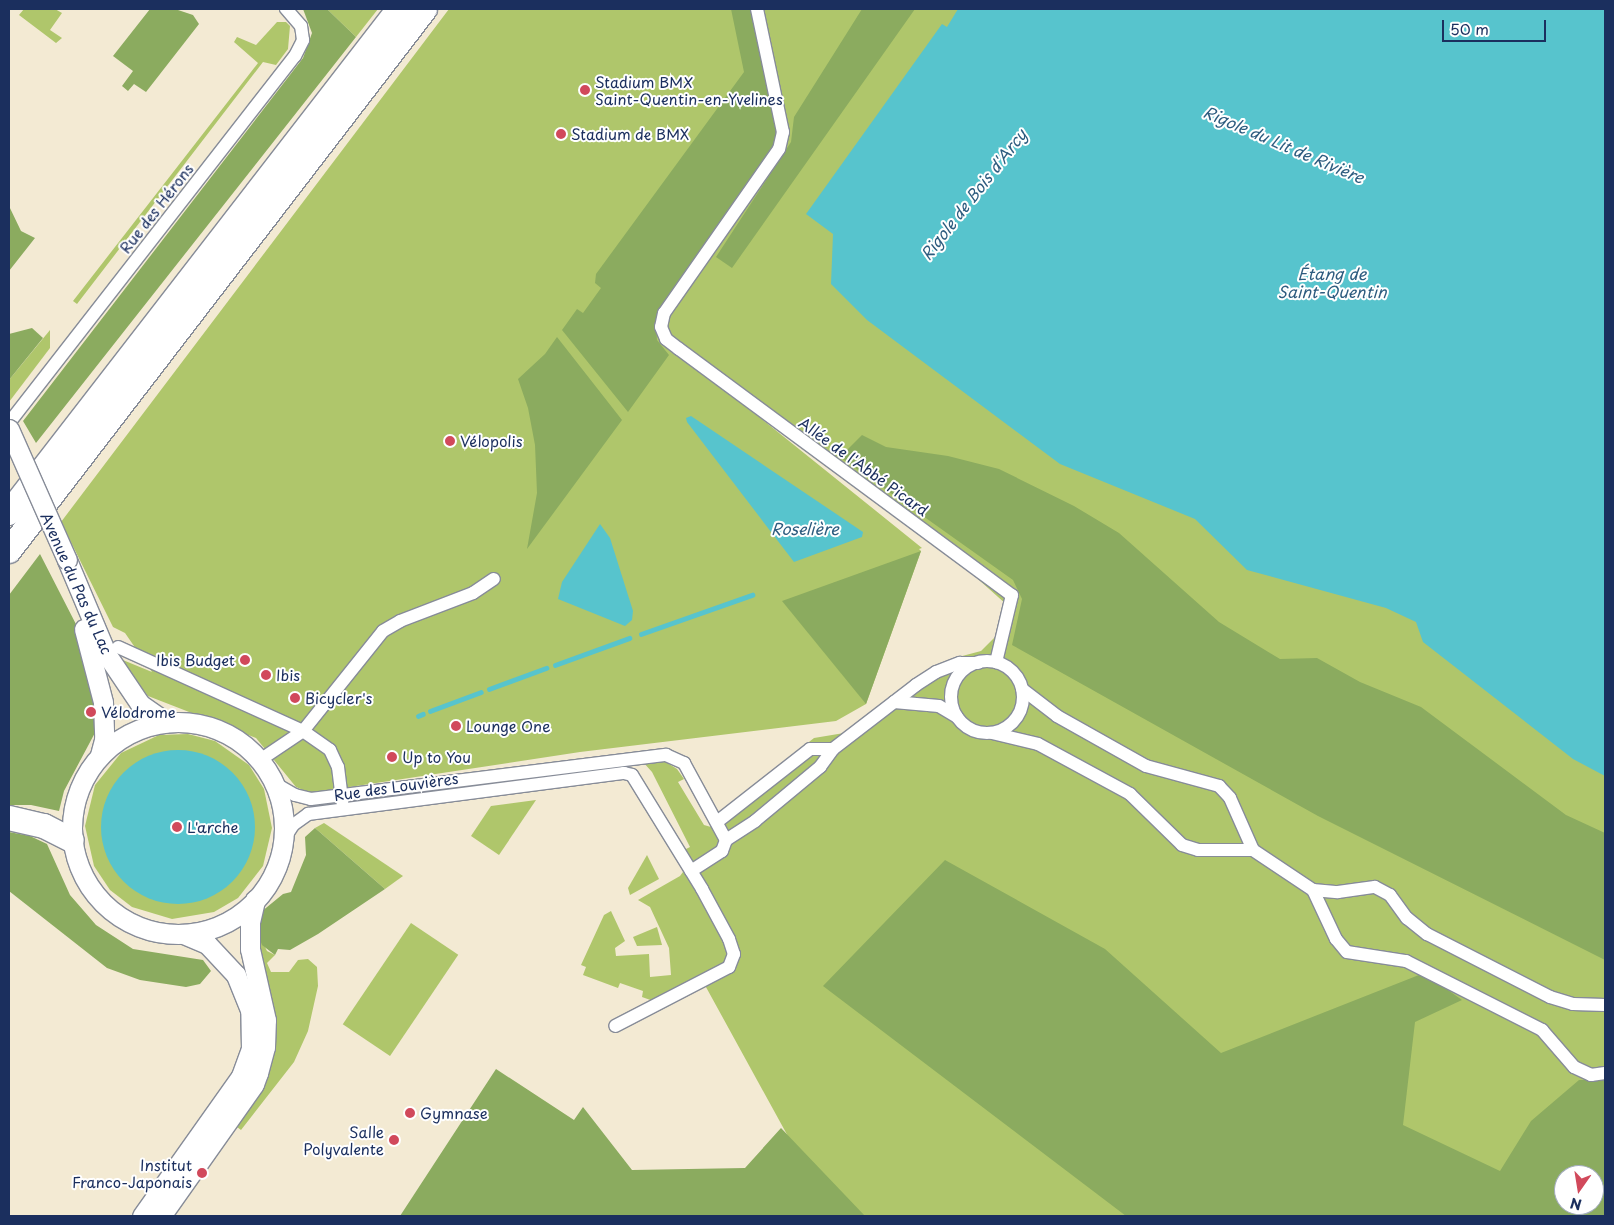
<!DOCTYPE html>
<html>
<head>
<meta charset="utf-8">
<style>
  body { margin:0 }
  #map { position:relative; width:1614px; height:1225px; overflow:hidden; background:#f3ead3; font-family:"Playpen Sans",sans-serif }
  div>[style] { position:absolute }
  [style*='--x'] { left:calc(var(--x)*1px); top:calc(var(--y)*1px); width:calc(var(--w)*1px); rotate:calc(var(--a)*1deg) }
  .green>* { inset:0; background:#afc66b; transform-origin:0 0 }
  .forest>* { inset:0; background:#8bab5f }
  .water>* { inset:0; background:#57c4cd }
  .round { border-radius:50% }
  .stream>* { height:4.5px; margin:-2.25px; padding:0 2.25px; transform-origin:2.25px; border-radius:2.25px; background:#57c4cd }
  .roads { filter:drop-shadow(1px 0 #878c98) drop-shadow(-1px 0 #878c98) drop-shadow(0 1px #878c98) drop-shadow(0 -1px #878c98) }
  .street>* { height:12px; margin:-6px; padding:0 6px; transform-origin:6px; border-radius:6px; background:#fff }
  .street>.ring { margin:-6px; padding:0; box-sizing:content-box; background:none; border:12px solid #fff; border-radius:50% }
  .secondary>* { height:19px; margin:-9.5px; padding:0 9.5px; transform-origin:9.5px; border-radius:9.5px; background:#fff }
  .secondary>.ring { margin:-9.5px; padding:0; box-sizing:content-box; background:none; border:19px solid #fff; border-radius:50% }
  .highway>* { height:24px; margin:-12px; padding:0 12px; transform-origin:12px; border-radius:12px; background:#fff }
  .bridges { filter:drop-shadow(1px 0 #878c98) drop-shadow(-1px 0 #878c98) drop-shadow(0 1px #878c98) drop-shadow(0 -1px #878c98) }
  .secondary-bridge>* { height:19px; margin:-9.5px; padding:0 9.5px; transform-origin:9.5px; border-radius:9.5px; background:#fff }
  .dots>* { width:14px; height:14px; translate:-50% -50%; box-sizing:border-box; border:2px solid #fff; border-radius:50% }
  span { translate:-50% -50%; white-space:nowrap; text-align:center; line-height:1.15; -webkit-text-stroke:4px #fff; paint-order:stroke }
  .poi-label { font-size:15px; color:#1b2f5e }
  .left { translate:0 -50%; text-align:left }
  .right { translate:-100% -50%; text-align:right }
  .street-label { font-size:15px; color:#1b2f5e }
  .water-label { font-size:16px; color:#2d5c7f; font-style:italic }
  .frame { position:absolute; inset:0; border:10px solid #1b2f5e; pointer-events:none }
  .north { position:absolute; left:1554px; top:1165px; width:50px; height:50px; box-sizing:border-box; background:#fff; border:1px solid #a4acbf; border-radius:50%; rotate:193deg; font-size:14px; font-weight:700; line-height:20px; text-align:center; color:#1b2f5e }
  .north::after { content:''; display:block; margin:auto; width:18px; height:22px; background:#d1495b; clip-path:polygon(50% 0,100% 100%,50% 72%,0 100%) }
  .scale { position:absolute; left:1442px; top:20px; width:104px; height:22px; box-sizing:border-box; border:2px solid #1b2f5e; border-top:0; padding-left:6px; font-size:15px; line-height:18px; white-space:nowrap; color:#1b2f5e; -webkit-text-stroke:4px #fff; paint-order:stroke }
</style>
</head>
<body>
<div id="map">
  <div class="green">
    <div style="clip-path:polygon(24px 9px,55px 9px,62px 13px,50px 30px,62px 38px,56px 43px,19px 15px)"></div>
    <div style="clip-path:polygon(327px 9px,378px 9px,356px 37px)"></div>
    <div style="clip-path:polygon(evenodd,449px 9px,1605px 9px,1605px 1216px,842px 1216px,823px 1200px,701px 978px,656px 1002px,642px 997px,643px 991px,620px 983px,618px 988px,583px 975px,586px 967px,581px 965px,604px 915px,611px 911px,625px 941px,615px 948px,616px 956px,649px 954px,650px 977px,671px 975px,669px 948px,650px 907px,638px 900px,680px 876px,683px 872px,680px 863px,690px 856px,684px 850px,690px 847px,652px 772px,643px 762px,666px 762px,677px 769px,684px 779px,678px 782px,704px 825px,711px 827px,708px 821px,814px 738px,844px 733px,912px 680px,951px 659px,981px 651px,996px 636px,1007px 605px,969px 571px,737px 399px,922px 548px,919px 549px,921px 551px,866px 704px,836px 721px,580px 752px,310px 793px,296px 787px,256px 738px,148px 696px,118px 658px,152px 672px,125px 633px,113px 627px,61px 522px,449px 9px,1564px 1175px,1594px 1175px,1594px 1205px,1564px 1205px,1564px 1175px)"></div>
    <div style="clip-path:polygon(277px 22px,286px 22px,290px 26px,288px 49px,276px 65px,263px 62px,77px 304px,73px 301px,258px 63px,234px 42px,237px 37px,256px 45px)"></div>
    <div style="clip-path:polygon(50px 330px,50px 348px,9px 402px,9px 380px)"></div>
    <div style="clip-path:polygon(188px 734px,215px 741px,249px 765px,264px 789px,272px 828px,263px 866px,238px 898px,214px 912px,172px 919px,132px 907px,110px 890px,94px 866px,85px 826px,95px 785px,121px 753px,159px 735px)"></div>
    <div style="clip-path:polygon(536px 800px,499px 855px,471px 836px,491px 806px)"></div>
    <div style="clip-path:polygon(324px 823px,403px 876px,385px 889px,315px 828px)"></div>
    <div style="clip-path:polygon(647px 855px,659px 879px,630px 895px,628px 888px)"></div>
    <div style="left:411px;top:923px;width:57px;height:122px;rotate:34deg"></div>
    <div style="clip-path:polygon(254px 924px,267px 951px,275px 955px,267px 963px,271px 972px,289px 972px,298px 960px,308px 959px,317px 967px,318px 986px,308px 1031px,294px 1062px,241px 1130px,233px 1124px,254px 1094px)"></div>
    <div style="clip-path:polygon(657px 927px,662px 945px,637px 946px,633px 937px)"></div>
  </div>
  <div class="forest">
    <div style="clip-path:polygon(150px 9px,175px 9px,193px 15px,199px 24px,146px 92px,134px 84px,128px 91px,122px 86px,133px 71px,113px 56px)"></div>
    <div style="clip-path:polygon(303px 9px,327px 9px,356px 37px,36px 443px,23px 421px,303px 58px,312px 33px)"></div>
    <div style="clip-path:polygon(731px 9px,750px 9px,776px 131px,773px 145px,656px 323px,657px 340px,669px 355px,628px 412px,562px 330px,577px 309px,583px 313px,601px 288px,595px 283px,596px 274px,744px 72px)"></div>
    <div style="clip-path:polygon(862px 9px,915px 9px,732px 268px,716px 257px,791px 142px,794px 117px)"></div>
    <div style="clip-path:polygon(9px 206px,21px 231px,35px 238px,9px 271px)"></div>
    <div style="clip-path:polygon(32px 328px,43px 338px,9px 380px,9px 334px)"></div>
    <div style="clip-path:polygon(557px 337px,622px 420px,527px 549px,537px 493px,535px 445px,528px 408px,518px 379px,545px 354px)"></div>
    <div style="clip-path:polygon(862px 435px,886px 447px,948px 456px,999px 469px,1074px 506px,1119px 533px,1219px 622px,1280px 659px,1317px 658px,1360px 682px,1421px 707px,1566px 815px,1605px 833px,1605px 960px,1318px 816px,1012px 645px,1022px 599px,1013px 580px,840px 457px)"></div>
    <div style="clip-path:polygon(921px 551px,866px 704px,782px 601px)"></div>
    <div style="clip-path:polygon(40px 554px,81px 634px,92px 665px,97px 729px,64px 791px,59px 811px,31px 805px,9px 805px,9px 595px)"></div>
    <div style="clip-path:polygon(315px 828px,385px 889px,318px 934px,290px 950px,278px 949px,275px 955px,262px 945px,254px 924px,261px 912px,283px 894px,291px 892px,306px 855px,305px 837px)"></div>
    <div style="clip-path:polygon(9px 832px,30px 836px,47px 844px,70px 895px,96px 925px,133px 949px,203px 960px,211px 971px,200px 984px,186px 987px,140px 980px,107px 968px,9px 891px)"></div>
    <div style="clip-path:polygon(evenodd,945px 860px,1105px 949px,1221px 1053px,1424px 973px,1462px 1000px,1415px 1022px,1403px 1125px,1500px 1171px,1531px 1121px,1579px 1080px,1605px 1080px,1605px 1216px,1126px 1216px,823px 986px,945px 860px,1564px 1175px,1594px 1175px,1594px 1205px,1564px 1205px,1564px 1175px)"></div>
    <div style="clip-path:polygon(496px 1069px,574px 1120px,583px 1107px,632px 1170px,745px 1168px,781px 1128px,865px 1216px,400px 1216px)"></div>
  </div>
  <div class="water">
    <div style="clip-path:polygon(958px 9px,1605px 9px,1605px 776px,1573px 759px,1423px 642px,1416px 622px,1386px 608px,1247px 570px,1195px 519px,1060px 464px,867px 320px,831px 284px,833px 234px,806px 214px,942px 24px,947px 27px)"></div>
    <div style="clip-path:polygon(691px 416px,863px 532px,862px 537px,794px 562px,687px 422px,686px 418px)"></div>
    <div style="clip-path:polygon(600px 524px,610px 538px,633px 611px,632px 620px,625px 626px,558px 599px,562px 582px)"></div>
    <div class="round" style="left:101px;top:750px;width:154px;height:154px"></div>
  </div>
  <div class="stream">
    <div style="--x:641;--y:634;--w:118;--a:-19.4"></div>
    <div style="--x:555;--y:665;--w:79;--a:-20"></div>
    <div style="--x:489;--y:689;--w:61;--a:-20.2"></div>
    <div style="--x:430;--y:711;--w:54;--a:-20.4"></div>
    <div style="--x:418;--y:716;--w:5;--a:-22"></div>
  </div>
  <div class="roads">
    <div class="street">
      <div style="--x:757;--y:9;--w:126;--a:78.1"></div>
      <div style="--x:783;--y:132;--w:17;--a:103"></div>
      <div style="--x:779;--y:149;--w:200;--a:125"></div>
      <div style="--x:664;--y:313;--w:14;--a:102"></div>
      <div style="--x:661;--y:327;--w:13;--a:67"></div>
      <div style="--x:666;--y:339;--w:16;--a:38"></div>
      <div style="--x:679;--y:349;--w:414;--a:36.5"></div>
      <div style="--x:1012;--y:595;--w:69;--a:103.4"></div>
      <div style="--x:9;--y:423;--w:465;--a:-52.1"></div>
      <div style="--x:295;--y:56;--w:18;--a:-63"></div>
      <div style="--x:303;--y:40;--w:14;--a:-98"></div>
      <div style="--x:301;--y:26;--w:23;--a:-131"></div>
      <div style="--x:118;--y:647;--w:203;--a:24.4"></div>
      <div style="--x:303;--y:731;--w:33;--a:35"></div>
      <div style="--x:330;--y:750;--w:19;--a:65"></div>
      <div style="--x:338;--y:767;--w:35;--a:83"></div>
      <div class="ring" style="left:951px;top:661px;width:60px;height:60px"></div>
      <div style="--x:1022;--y:689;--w:44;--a:37.6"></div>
      <div style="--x:1057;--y:716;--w:102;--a:29.3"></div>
      <div style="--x:1146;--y:766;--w:76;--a:15.3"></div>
      <div style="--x:1219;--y:786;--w:16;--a:47"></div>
      <div style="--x:1230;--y:798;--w:57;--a:66.1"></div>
      <div style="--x:894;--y:702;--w:45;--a:5.1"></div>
      <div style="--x:939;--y:706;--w:21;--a:31"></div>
      <div style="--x:992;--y:733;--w:47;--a:13.4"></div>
      <div style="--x:1038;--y:744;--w:105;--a:28.5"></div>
      <div style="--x:1130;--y:794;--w:73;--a:44.4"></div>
      <div style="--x:1182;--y:845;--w:17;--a:17"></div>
      <div style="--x:1198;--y:850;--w:55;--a:0"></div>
      <div style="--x:1253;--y:850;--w:72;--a:33.7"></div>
      <div style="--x:1313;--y:890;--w:54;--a:64.9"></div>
      <div style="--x:1336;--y:939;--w:17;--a:50"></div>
      <div style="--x:1347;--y:952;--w:60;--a:8.7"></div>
      <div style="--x:1406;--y:961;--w:153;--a:26.9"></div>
      <div style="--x:1542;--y:1030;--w:49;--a:49.1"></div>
      <div style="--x:1574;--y:1067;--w:19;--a:25"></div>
      <div style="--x:1591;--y:1075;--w:14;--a:-8"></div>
      <div style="--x:260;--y:760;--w:52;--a:-34"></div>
      <div style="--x:303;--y:731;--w:128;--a:-51.3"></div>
      <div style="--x:383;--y:631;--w:20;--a:-30"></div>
      <div style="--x:400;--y:621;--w:78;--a:-21"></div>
      <div style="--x:473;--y:593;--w:25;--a:-34"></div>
      <div style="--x:274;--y:783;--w:24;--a:30"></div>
      <div style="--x:295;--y:795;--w:16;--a:14"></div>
      <div style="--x:311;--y:799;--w:358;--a:-7.1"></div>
      <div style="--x:666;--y:755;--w:20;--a:24"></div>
      <div style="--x:684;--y:763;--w:88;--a:61.4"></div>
      <div style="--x:717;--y:822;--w:118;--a:-38.1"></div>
      <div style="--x:810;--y:749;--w:23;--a:0"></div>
      <div style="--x:284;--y:839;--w:17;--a:-57"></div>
      <div style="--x:293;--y:825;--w:19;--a:-36"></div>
      <div style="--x:308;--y:814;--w:319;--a:-7.4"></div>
      <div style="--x:624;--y:773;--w:8;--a:14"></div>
      <div style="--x:632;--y:775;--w:134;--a:58.4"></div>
      <div style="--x:702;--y:889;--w:57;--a:61.6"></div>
      <div style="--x:729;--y:939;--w:16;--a:72"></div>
      <div style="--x:734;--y:954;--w:14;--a:111"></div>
      <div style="--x:729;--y:967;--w:128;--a:152.6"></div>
      <div style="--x:691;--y:871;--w:37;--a:-33"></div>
      <div style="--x:722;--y:851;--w:12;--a:-70"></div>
      <div style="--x:726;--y:840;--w:35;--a:-33"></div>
      <div style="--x:755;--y:821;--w:85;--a:-39.7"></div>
      <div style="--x:820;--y:767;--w:22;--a:-54"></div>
      <div style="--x:833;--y:749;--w:105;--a:-37.6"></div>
      <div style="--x:916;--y:685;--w:24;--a:-33"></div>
      <div style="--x:936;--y:672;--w:26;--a:-21"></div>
      <div style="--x:960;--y:663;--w:18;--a:0"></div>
      <div style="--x:1313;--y:890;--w:25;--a:5"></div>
      <div style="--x:1338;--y:892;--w:37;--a:-8"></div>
      <div style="--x:1375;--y:887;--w:17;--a:28"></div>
      <div style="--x:1390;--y:895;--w:29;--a:54"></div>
      <div style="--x:1407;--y:918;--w:26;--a:39"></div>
      <div style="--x:1427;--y:934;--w:138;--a:27.1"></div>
      <div style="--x:1550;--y:997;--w:24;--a:17"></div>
      <div style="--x:1573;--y:1004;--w:32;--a:2"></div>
    </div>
    <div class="secondary">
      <div style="--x:67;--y:560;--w:103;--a:67.2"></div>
      <div style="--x:107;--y:655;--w:59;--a:56"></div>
      <div style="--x:140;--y:704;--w:32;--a:35"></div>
      <div style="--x:84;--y:629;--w:75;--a:75.4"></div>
      <div style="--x:103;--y:702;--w:38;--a:88"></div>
      <div style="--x:104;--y:740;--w:16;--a:105"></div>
      <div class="ring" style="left:72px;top:722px;width:193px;height:193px"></div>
      <div style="--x:142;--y:1216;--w:171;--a:-54.7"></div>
      <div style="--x:241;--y:1076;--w:29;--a:-70"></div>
      <div style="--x:251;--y:1049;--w:39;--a:-91"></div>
      <div style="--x:250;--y:1010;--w:38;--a:-112"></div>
      <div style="--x:236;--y:975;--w:42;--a:-133.1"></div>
      <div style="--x:207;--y:944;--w:25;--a:-157"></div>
      <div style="--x:161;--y:1216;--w:161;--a:-54.8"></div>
      <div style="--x:254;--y:1084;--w:12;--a:-70"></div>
      <div style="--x:258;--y:1073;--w:27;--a:-75"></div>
      <div style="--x:265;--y:1047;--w:27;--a:-88"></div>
      <div style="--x:266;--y:1020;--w:73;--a:-102.7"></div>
      <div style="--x:250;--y:949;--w:27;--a:-90"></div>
      <div style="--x:250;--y:922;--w:23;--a:-77"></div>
    </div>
    <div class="highway">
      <div style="--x:9;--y:513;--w:637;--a:-52.27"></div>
      <div style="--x:9;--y:551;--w:683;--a:-52.49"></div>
      <div style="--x:9;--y:818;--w:36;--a:13"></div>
      <div style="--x:44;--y:826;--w:31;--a:27"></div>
    </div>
  </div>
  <div class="bridges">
    <div class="secondary-bridge">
      <div style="--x:9;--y:429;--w:143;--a:66.1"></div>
    </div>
  </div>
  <div class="dots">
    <div style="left:585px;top:90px;background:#d1495b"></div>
    <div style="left:561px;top:134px;background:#d1495b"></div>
    <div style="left:450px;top:441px;background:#d1495b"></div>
    <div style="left:245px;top:660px;background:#d1495b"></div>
    <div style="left:266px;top:675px;background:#d1495b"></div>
    <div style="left:295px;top:698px;background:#d1495b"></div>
    <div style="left:91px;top:712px;background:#d1495b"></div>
    <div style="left:456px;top:726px;background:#d1495b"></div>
    <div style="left:392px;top:757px;background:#d1495b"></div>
    <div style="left:177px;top:827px;background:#d1495b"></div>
    <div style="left:410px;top:1113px;background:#d1495b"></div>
    <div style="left:394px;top:1140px;background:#d1495b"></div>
    <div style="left:202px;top:1173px;background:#d1495b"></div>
  </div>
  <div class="poi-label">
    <span class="left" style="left:595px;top:90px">Stadium BMX<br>Saint-Quentin-en-Yvelines</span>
    <span class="left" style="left:571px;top:134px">Stadium de BMX</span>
    <span class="left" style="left:460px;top:441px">Vélopolis</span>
    <span class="right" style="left:235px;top:660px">Ibis Budget</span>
    <span class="left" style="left:276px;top:675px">Ibis</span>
    <span class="left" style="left:305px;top:698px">Bicycler's</span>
    <span class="left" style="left:101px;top:712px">Vélodrome</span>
    <span class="left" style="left:466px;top:726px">Lounge One</span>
    <span class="left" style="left:402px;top:757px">Up to You</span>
    <span class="left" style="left:187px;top:827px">L'arche</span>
    <span class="left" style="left:420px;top:1113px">Gymnase</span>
    <span class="right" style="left:384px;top:1140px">Salle<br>Polyvalente</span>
    <span class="right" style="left:192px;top:1173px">Institut<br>Franco-Japonais</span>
  </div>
  <div class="street-label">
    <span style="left:156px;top:208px;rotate:-52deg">Rue des Hérons</span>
    <span style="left:864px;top:466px;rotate:36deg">Allée de l'Abbé Picard</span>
    <span style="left:77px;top:583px;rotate:66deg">Avenue du Pas du Lac</span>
    <span style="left:396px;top:786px;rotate:-8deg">Rue des Louvières</span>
  </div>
  <div class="water-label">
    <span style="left:1284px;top:144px;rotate:23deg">Rigole du Lit de Rivière</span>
    <span style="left:973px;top:194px;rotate:-52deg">Rigole de Bois d'Arcy</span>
    <span style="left:1332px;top:282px">Étang de<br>Saint-Quentin</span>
    <span style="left:805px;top:528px">Roselière</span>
  </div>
  <div class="frame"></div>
  <div class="north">N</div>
  <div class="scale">50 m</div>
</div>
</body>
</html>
